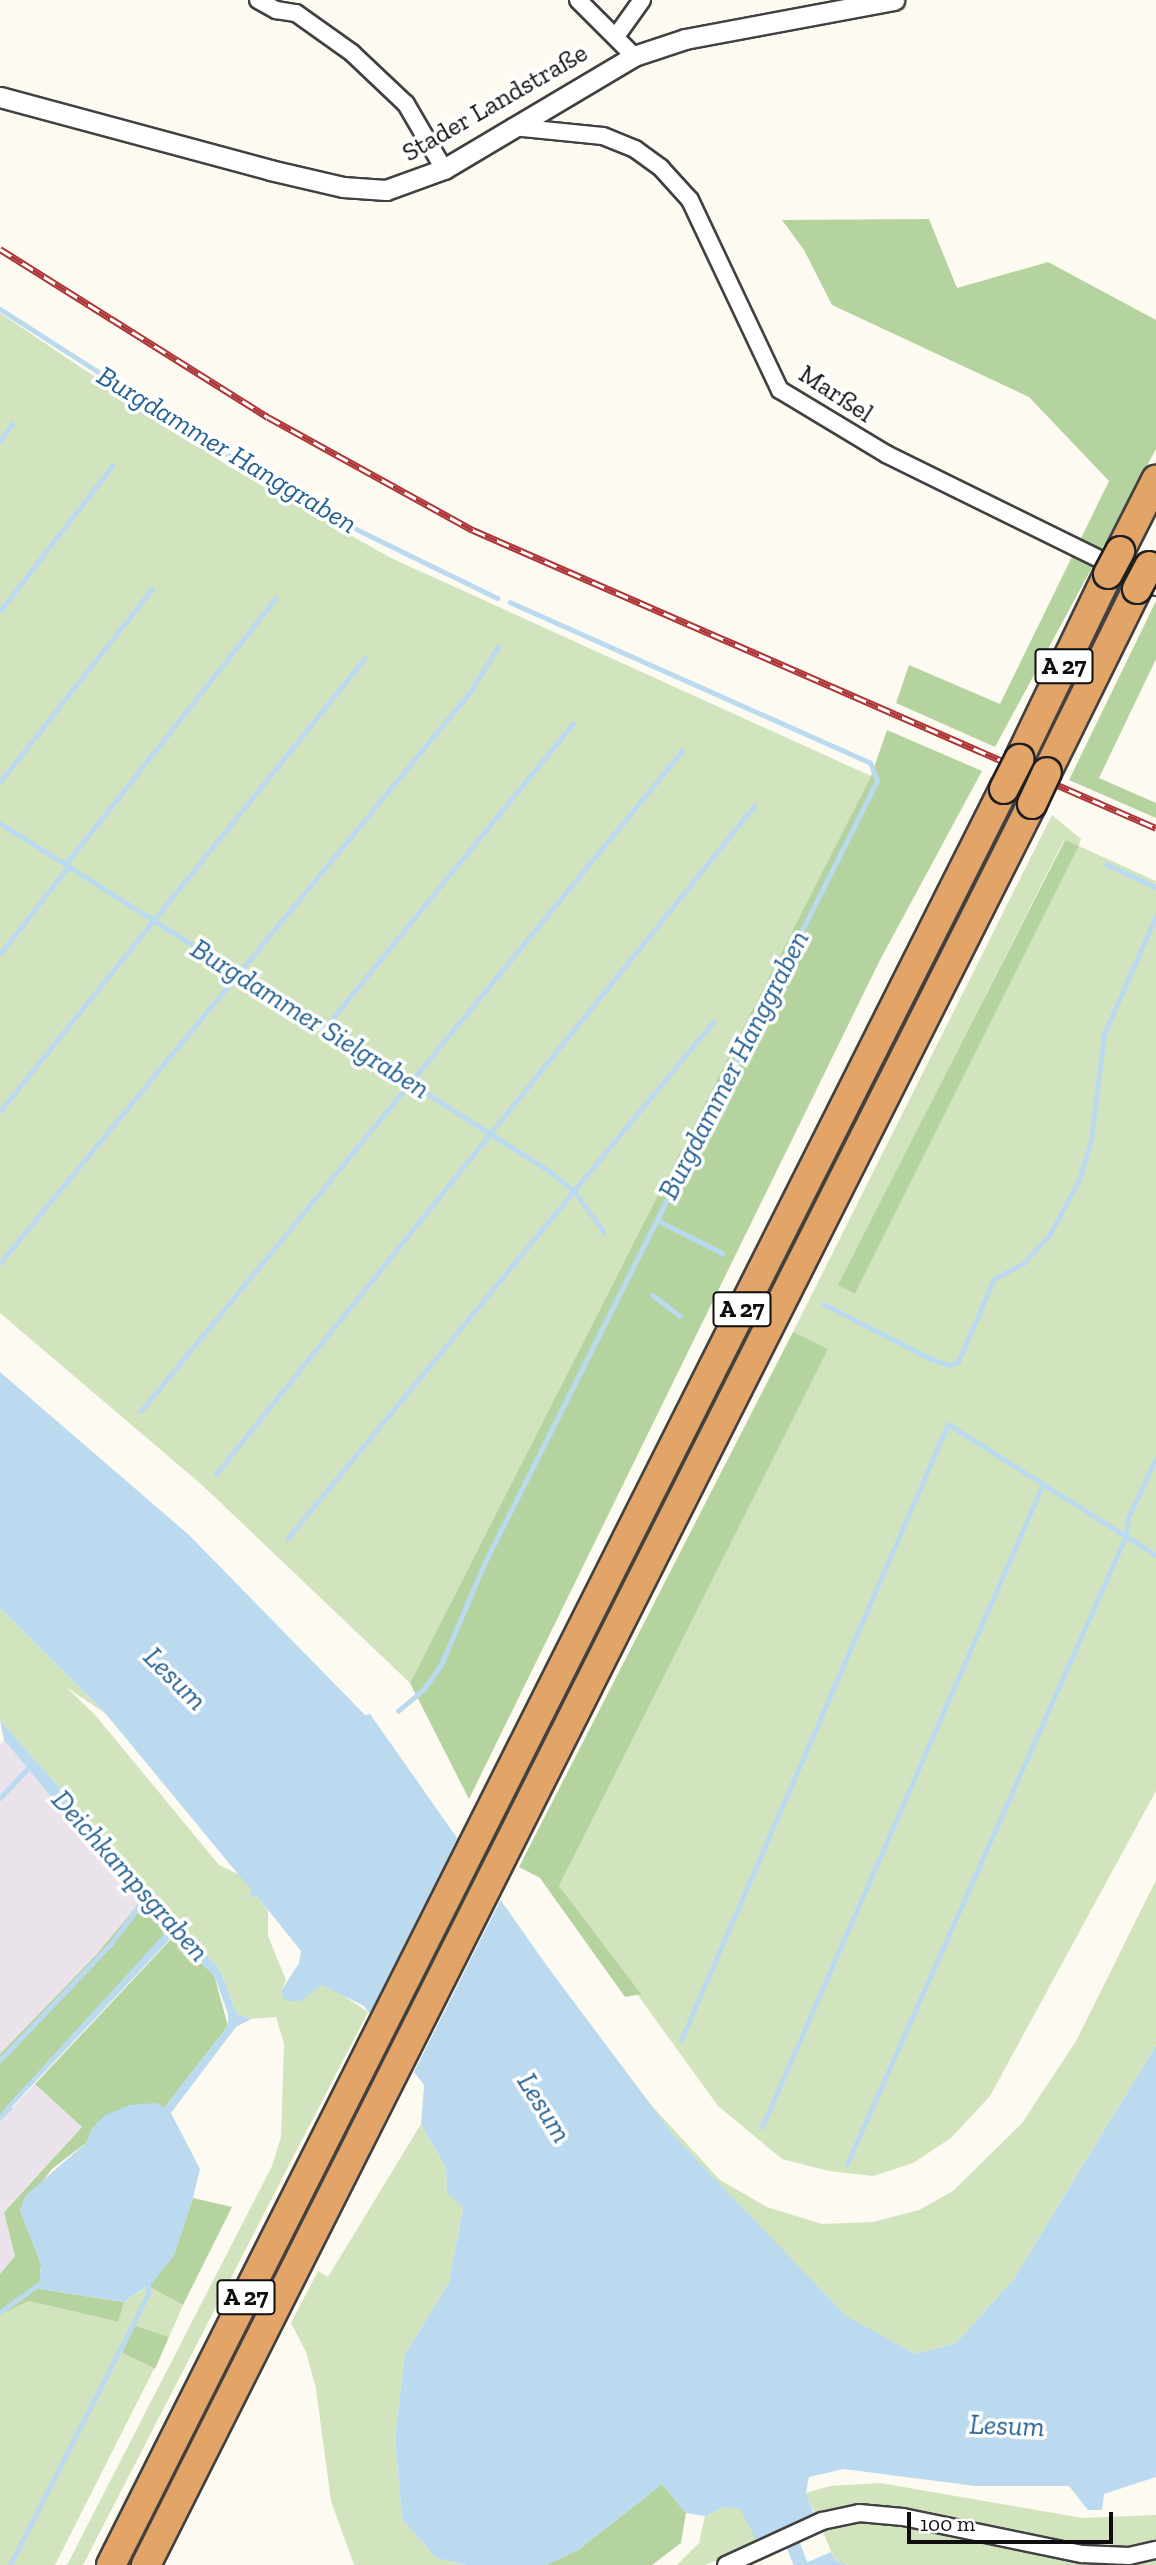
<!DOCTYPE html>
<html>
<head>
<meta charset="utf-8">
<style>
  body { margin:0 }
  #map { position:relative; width:1156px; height:2565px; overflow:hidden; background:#fdfbf1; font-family:"Zilla Slab",serif }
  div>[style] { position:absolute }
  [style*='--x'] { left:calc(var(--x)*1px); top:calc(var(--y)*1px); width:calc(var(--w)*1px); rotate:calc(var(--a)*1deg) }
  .industrial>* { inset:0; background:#ebe3eb }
  .green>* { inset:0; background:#d1e4be }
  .forest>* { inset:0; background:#b5d39f }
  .water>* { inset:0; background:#bbdaef }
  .pier>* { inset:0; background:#fdfbf1 }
  .stream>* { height:4.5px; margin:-2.25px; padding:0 2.25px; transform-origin:2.25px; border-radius:2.25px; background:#bbdaef }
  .canal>* { height:14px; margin:-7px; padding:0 7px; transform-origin:7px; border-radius:7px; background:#bbdaef }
  .roads { filter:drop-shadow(2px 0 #414141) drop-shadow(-2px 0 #414141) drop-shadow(0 2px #414141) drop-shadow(0 -2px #414141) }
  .minor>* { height:16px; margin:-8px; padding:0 8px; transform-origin:8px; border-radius:8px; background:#fff }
  .tertiary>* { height:19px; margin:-9.5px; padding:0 9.5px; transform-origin:9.5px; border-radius:9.5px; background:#fff }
  .motorway>* { height:28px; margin:-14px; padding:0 14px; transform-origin:14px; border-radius:14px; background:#e3a468 }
  .rail>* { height:7px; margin-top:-3.5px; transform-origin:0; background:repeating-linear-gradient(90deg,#fff 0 13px,#ae3638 0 26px); box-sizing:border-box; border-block:2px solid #ae3638 }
  .bridges { filter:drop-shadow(2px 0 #1f1f1f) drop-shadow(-2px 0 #1f1f1f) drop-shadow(0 2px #1f1f1f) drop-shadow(0 -2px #1f1f1f) }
  .motorway-bridge>* { height:28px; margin:-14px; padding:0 14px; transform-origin:14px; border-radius:14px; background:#e3a468 }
  span { translate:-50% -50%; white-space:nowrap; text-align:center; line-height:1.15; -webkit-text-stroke:7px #fff; paint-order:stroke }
  .shield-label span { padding:2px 5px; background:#fff; border:2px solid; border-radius:5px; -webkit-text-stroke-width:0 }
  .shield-label { font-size:24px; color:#0e0e0e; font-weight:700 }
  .street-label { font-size:26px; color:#0e0e0e }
  .water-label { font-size:28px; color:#256092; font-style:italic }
  .scale { position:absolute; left:907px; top:2512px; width:206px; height:32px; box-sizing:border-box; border:4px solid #0e0e0e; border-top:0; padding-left:9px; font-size:21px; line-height:24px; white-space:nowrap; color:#0e0e0e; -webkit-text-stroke:5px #fff; paint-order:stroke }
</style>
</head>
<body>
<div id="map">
  <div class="industrial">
    <div style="clip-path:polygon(4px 1740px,141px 1901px,96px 1955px,0 2054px,0 1744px)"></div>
    <div style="clip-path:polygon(35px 2084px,82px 2127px,4px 2211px,15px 2256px,0 2274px,0 2120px)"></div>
  </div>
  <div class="green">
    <div style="clip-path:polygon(0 313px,228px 466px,391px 558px,871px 776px,410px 1683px,202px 1485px,0 1313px)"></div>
    <div style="clip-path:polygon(evenodd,1052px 815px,1081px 839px,1079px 846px,1156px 881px,1156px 1791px,990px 2096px,951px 2138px,913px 2163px,873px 2176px,829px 2171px,782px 2159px,718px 2106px,559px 1886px,827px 1350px,793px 1332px,1052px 815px,1064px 840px,1079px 846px,855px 1294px,839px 1285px,1064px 840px)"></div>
    <div style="clip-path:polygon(0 1608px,105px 1713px,66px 1687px,96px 1716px,219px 1865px,240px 1875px,252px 1891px,247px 1896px,257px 1896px,268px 1910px,268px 1936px,286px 1980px,281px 1991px,300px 2001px,322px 1985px,329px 1986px,368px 2012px,83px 2565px,67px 2565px,272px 2166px,281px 2137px,284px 2044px,276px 2017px,251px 2019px,237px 2014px,220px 1970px,0 1720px)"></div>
    <div style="clip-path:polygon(1156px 1880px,1156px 2045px,1013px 2280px,956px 2343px,915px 2354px,844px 2315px,675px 2137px,642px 2095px,720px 2180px,767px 2207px,822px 2224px,873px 2222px,919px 2210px,953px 2191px,1022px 2123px,1076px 2041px)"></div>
    <div style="clip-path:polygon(421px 2124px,446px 2168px,447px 2193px,463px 2207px,449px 2282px,405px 2354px,395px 2438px,402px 2519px,436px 2558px,466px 2565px,354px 2565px,331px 2501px,316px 2389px,306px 2352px,291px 2323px,318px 2271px,328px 2277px)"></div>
    <div style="clip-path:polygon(148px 2286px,183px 2305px,169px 2337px,135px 2327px,122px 2353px,154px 2369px,55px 2565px,0 2565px,0 2315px,29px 2301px,117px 2322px,124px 2302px)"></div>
    <div style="clip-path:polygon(880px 2483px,1083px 2518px,1156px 2515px,1156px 2565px,848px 2565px,835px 2560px,806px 2493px,830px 2486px)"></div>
    <div style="clip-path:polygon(724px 2507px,740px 2509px,748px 2518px,758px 2544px,705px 2565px,677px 2565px,699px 2543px,705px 2516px)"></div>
  </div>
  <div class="forest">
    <div style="clip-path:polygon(929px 219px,957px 288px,1048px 262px,1156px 320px,1156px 449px,995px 747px,896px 703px,909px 665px,1000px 704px,1109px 481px,1029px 397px,832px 305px,804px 250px,782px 220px)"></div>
    <div style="clip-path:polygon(1156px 601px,1156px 659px,1099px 778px,1156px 803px,1156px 818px,1069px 780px)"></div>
    <div style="clip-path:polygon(887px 730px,982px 771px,880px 960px,469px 1799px,410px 1683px,871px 776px)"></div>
    <div style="clip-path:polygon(1065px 840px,1079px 846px,855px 1294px,838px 1285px)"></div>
    <div style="clip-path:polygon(793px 1332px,828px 1349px,559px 1886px,641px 1994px,625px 1997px,540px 1878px,519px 1867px)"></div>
    <div style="clip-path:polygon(141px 1901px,165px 1928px,163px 1936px,5px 2109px,7px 2112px,0 2120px,0 2054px,96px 1955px)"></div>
    <div style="clip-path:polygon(173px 1937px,214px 1975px,228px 2026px,164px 2108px,93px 2127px,87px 2142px,52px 2169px,20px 2210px,41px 2264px,39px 2289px,124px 2302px,118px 2322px,29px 2301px,0 2315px,0 2274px,15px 2256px,4px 2212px,82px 2127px,35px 2084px)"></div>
    <div style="clip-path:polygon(193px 2198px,232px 2207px,183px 2305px,148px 2286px,174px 2255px)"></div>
    <div style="clip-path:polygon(135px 2326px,169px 2337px,155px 2369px,122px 2353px)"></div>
    <div style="clip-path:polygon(662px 2484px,686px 2513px,681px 2543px,652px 2565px,546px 2565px,578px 2550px)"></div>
  </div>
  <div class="water">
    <div style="clip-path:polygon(0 1372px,189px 1535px,365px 1715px,370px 1714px,547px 1966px,675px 2137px,845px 2315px,915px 2354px,956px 2343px,1013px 2280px,1156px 2045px,1156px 2477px,1104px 2494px,1102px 2510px,1088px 2510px,1069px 2486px,975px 2486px,844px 2469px,809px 2477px,806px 2493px,815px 2516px,758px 2544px,740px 2509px,724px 2507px,705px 2516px,686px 2513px,662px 2484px,578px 2550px,546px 2565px,466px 2565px,436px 2558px,402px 2519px,395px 2438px,405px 2354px,449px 2282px,463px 2208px,447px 2193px,446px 2168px,421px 2124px,424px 2085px,364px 2006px,322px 1985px,301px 2001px,285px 2001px,281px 1991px,299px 1963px,301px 1951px,257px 1896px,247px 1897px,252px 1891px,105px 1713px,0 1608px)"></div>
    <div style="clip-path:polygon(0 1720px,220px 1970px,237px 2014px,251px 2019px,236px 2027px,171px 2113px,200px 2169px,193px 2198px,174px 2255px,153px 2282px,124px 2302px,39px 2289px,41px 2264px,20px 2211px,25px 2196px,87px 2142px,93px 2127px,105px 2115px,130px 2105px,156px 2103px,164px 2108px,228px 2026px,228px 2014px,214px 1975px,172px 1937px,7px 2112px,4px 2109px,165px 1933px,4px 1740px)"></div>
    <div style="clip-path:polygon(831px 2552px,835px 2560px,848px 2565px,801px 2565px)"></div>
  </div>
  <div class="pier">
    <div style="clip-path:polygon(459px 1835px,503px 1895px,413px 2074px,369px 2015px)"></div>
  </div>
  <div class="stream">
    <div style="--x:0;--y:309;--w:364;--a:32.6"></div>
    <div style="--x:307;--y:505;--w:212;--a:26"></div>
    <div style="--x:0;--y:441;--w:21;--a:-55"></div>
    <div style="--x:0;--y:611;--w:183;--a:-52.3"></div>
    <div style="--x:0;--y:782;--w:246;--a:-51.8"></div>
    <div style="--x:0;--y:823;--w:652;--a:32.35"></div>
    <div style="--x:551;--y:1172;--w:31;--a:40"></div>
    <div style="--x:575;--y:1192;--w:49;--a:54.1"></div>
    <div style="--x:1106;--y:864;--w:55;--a:24.7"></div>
    <div style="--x:65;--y:865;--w:340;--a:-51.7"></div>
    <div style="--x:0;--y:954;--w:110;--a:-52"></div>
    <div style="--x:323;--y:1030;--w:395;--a:-50.8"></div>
    <div style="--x:0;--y:1111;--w:582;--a:-51.14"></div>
    <div style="--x:657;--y:1220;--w:73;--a:26.9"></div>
    <div style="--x:0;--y:1263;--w:740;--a:-50.54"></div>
    <div style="--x:470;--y:692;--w:53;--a:-58.1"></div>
    <div style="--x:653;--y:1295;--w:34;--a:38"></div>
    <div style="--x:824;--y:1304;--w:120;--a:27.2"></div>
    <div style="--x:931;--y:1359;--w:20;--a:18"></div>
    <div style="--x:950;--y:1365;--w:9;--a:-21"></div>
    <div style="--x:958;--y:1362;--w:90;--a:-66.6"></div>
    <div style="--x:994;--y:1279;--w:34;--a:-28"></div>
    <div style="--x:1024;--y:1263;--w:39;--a:-48"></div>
    <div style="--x:1050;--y:1234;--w:61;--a:-61.8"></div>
    <div style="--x:1079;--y:1180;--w:42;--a:-73.3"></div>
    <div style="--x:1091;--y:1140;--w:107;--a:-83"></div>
    <div style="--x:1104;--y:1034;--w:129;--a:-66.2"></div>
    <div style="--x:141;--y:1411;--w:853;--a:-50.66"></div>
    <div style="--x:216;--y:1474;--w:858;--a:-51.15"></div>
    <div style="--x:287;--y:1539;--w:670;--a:-50.51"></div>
    <div style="--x:398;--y:1711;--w:33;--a:-40"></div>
    <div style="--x:423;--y:1690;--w:29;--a:-54"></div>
    <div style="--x:440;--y:1667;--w:114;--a:-66.8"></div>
    <div style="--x:485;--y:1562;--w:874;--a:-63.35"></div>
    <div style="--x:877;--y:781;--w:19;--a:-111"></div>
    <div style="--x:870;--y:763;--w:394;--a:-156"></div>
    <div style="--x:0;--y:1798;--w:44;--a:-46.8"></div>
    <div style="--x:681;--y:2040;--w:671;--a:-66.57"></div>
    <div style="--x:948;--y:1424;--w:246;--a:32.2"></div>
    <div style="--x:0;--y:2060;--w:158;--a:-46.3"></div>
    <div style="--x:109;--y:1946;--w:58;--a:-52.7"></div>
    <div style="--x:0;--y:2117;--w:13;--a:-45"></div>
    <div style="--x:762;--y:2127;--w:702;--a:-66.39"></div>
    <div style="--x:847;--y:2164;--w:687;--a:-66.05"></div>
    <div style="--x:1126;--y:1536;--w:18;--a:-84"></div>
    <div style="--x:1128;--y:1518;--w:66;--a:-65"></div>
    <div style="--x:0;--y:2312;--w:52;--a:-35.5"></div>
    <div style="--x:10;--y:2565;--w:304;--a:-63"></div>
    <div style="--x:148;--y:2294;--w:10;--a:-90"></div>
  </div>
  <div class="canal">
    <div style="--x:786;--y:2527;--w:41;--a:68.5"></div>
  </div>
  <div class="roads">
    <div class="minor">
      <div style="--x:258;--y:0;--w:21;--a:29"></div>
      <div style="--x:276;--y:10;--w:20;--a:9"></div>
      <div style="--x:296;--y:13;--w:69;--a:35.5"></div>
      <div style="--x:352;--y:53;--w:74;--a:43.4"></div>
      <div style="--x:406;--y:104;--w:75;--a:59.7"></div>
      <div style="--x:578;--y:0;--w:79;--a:45"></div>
      <div style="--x:617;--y:35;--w:43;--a:-54.5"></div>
      <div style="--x:513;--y:127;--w:90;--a:5.7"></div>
      <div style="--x:603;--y:136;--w:35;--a:22"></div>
      <div style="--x:635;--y:149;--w:32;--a:36"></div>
      <div style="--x:661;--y:168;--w:43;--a:47.8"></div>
      <div style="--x:690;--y:200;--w:210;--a:64.7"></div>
      <div style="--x:780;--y:390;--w:124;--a:31.1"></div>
      <div style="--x:886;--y:454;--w:301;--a:26.2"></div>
      <div style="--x:726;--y:2565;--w:106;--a:-24.6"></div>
      <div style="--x:822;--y:2521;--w:38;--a:-12"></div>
      <div style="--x:859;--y:2513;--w:44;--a:5.2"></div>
      <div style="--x:903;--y:2517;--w:183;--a:11.7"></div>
      <div style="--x:1082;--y:2554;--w:47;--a:2.4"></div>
      <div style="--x:1129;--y:2556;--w:28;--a:-13"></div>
    </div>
    <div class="tertiary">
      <div style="--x:0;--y:97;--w:280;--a:15.1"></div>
      <div style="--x:270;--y:170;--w:75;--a:13.1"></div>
      <div style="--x:343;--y:187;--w:43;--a:4"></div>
      <div style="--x:386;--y:190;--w:62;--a:-19.9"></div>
      <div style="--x:444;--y:169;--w:221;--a:-30.7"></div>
      <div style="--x:634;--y:56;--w:54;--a:-18.4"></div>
      <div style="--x:685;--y:39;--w:213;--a:-10.6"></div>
    </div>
    <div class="motorway">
      <div style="--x:1120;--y:551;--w:80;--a:-63.1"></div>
      <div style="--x:1019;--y:759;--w:205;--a:-64.3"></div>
      <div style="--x:1047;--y:772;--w:204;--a:-63.8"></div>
      <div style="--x:111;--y:2565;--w:1988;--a:-63.31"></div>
      <div style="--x:146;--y:2565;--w:1971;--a:-63.29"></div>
    </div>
  </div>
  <div class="rail">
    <div style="--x:0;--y:249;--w:316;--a:32.1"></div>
    <div style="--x:268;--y:417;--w:234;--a:28.9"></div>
    <div style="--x:473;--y:530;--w:745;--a:23.57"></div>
  </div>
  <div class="bridges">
    <div class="motorway-bridge">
      <div style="--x:1108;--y:574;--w:26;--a:-62"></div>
      <div style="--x:1137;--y:589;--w:26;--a:-62"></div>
      <div style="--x:1004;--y:789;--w:34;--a:-63"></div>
      <div style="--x:1032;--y:804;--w:35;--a:-65"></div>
    </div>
  </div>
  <div class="shield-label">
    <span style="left:1064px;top:666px">A 27</span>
    <span style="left:742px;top:1309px">A 27</span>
    <span style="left:246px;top:2297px">A 27</span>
  </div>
  <div class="street-label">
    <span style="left:495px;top:103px;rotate:-30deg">Stader Landstraße</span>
    <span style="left:836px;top:394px;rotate:33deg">Marßel</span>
  </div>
  <div class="water-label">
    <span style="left:227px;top:450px;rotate:31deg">Burgdammer Hanggraben</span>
    <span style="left:310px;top:1019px;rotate:32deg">Burgdammer Sielgraben</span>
    <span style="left:734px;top:1065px;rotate:-63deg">Burgdammer Hanggraben</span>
    <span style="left:175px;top:1679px;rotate:45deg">Lesum</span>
    <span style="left:130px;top:1876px;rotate:48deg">Deichkampsgraben</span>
    <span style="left:544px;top:2108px;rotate:58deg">Lesum</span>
    <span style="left:1007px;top:2426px;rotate:2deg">Lesum</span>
  </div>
  <div class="scale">100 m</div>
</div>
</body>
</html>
